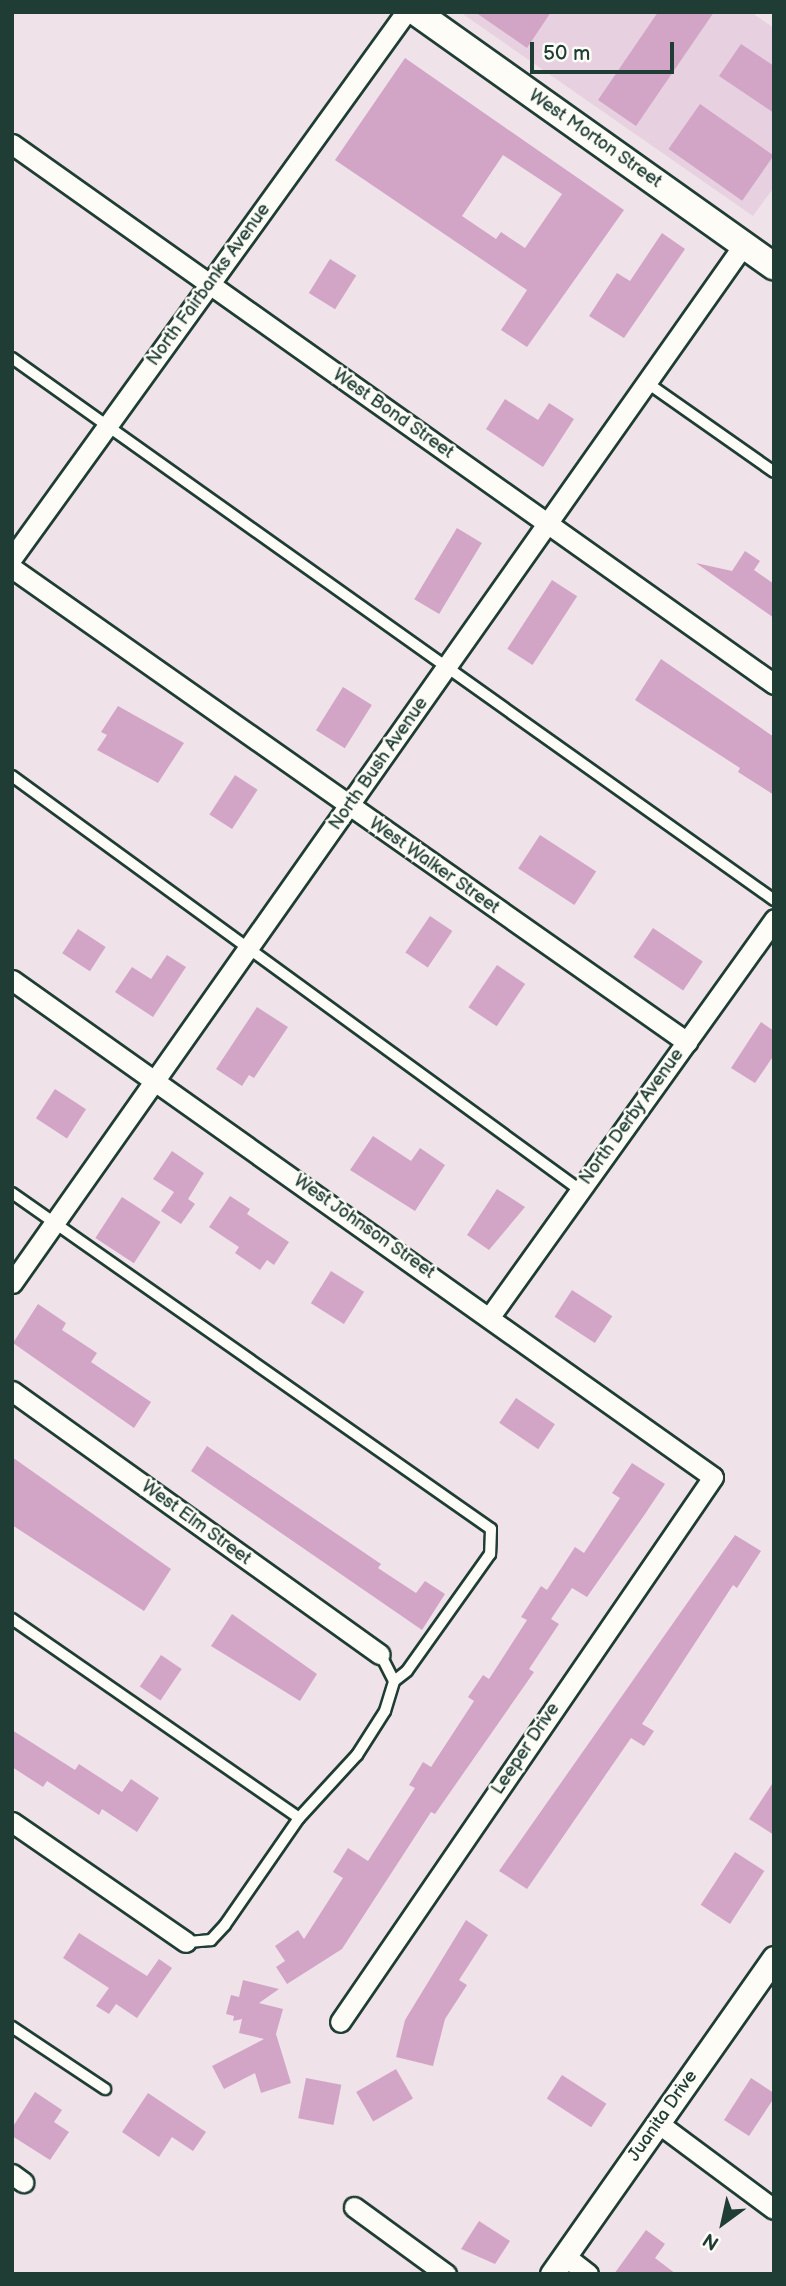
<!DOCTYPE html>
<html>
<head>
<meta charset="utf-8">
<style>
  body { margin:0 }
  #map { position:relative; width:786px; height:2286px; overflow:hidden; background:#f0e2e9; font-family:"Balsamiq Sans",sans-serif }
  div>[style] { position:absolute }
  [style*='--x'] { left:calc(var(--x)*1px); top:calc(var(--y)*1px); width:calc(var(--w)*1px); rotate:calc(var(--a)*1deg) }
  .built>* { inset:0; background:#e7d0df }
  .building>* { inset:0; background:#d2a5c7; transform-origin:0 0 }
  .roads { filter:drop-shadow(2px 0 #1f3d34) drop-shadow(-2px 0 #1f3d34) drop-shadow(0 2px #1f3d34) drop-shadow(0 -2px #1f3d34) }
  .service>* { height:10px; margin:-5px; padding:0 5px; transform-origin:5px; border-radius:5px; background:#fdfcf7 }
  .minor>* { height:19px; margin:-9.5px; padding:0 9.5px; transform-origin:9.5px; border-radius:9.5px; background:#fdfcf7 }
  .tertiary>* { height:23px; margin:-11.5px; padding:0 11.5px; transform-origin:11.5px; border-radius:11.5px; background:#fdfcf7 }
  .secondary>* { height:26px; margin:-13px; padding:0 13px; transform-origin:13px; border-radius:13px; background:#fdfcf7 }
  span { translate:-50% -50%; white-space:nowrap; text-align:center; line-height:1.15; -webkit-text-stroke:5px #fdfcf7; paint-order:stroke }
  .street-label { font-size:18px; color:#1f3d34 }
  .frame { position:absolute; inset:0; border:14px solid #1f3d34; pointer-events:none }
  .north { position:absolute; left:688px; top:2188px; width:70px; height:70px; -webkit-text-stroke:5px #fdfcf7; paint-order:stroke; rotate:213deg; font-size:19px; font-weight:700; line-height:28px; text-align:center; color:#1f3d34 }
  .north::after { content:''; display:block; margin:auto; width:24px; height:32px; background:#1f3d34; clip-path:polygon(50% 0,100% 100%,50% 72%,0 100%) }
  .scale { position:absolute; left:530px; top:42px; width:144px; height:32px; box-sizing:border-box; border:4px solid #1f3d34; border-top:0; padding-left:9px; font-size:21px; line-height:24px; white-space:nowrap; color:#1f3d34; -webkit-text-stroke:5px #fdfcf7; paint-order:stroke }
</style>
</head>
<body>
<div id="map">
  <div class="built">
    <div style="clip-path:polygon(460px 12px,751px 12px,774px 28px,774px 187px,753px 216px)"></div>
  </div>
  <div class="building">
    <div style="clip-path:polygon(475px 12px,551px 12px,527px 48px)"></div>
    <div style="clip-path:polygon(658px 12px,714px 12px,636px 126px,598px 100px)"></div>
    <div style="clip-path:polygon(741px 44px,774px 66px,774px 113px,719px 76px)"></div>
    <div style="clip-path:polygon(evenodd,405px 58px,624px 210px,527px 347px,501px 330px,527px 290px,335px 160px,405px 58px,503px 155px,562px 194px,525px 248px,501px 232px,496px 239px,462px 216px,503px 155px)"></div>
    <div style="left:700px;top:104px;width:90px;height:55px;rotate:35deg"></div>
    <div style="clip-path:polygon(662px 233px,685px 249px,624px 338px,589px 316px,617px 273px,630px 281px)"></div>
    <div style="left:330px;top:259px;width:31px;height:40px;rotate:32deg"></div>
    <div style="clip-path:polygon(505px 399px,538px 420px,549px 403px,574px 419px,543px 467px,486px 429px)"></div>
    <div style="left:457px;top:528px;width:29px;height:83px;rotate:31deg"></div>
    <div style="clip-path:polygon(745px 551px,760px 561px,754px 570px,774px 584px,774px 618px,696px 563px,732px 571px)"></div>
    <div style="left:552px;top:580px;width:30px;height:82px;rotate:33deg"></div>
    <div style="clip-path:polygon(661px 659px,774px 737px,774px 795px,738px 772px,740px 768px,635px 700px)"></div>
    <div style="left:343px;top:687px;width:34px;height:51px;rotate:32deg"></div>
    <div style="clip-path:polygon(118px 706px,184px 743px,158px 783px,97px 750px,107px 735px,101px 732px)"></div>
    <div style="left:235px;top:775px;width:27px;height:47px;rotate:33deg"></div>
    <div style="left:540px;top:835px;width:67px;height:40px;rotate:33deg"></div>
    <div style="left:430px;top:916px;width:27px;height:44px;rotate:34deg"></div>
    <div style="left:653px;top:928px;width:60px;height:35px;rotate:34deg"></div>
    <div style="left:78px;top:929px;width:33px;height:29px;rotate:33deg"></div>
    <div style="clip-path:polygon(167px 955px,186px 967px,153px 1017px,115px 992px,132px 967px,151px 979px)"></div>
    <div style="left:497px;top:965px;width:34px;height:51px;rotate:34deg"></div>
    <div style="clip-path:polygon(257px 1007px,288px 1027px,254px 1078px,249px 1075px,242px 1086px,216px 1069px)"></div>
    <div style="clip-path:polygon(761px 1022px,774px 1031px,774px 1055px,755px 1083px,731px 1068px)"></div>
    <div style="left:55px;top:1089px;width:37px;height:35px;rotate:33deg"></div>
    <div style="clip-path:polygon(373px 1136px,411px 1161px,420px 1148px,445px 1165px,415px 1211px,350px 1170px)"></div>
    <div style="clip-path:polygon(172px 1151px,204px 1173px,188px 1199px,195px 1204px,181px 1224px,161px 1211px,174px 1192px,153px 1179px)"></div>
    <div style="clip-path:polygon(497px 1189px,525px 1207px,489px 1250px,467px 1235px)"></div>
    <div style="clip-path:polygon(230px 1196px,250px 1209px,247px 1214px,289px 1242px,274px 1265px,267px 1260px,260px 1270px,235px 1253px,239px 1247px,209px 1227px)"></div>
    <div style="left:122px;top:1197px;width:46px;height:49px;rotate:33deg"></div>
    <div style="left:331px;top:1271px;width:39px;height:38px;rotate:32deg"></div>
    <div style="left:572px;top:1290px;width:48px;height:32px;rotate:33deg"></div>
    <div style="clip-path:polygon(38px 1304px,66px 1323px,62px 1330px,97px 1353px,91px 1362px,151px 1402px,134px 1428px,13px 1343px)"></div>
    <div style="left:516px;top:1398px;width:47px;height:30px;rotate:34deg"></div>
    <div style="clip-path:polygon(207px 1446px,381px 1564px,378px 1568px,416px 1593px,425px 1581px,445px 1594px,422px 1630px,191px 1471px)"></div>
    <div style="clip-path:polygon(12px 1457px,171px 1569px,144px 1611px,12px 1525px)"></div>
    <div style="clip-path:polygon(632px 1463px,665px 1484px,645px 1514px,587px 1597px,572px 1588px,551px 1619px,559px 1624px,529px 1669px,534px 1672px,435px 1814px,431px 1812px,342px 1949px,287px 1984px,276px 1967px,285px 1961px,275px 1946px,298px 1930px,304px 1939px,343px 1878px,333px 1872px,348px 1848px,368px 1861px,415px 1788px,409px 1785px,423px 1762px,431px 1767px,474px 1701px,468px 1697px,483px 1675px,489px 1679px,527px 1620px,521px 1617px,541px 1586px,547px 1590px,575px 1547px,584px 1553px,620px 1498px,612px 1493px)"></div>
    <div style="clip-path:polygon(735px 1535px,761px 1551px,737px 1588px,733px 1585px,642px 1724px,654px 1731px,644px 1746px,631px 1738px,527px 1889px,499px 1871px)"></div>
    <div style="clip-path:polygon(232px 1614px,317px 1674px,300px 1701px,211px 1646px)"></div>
    <div style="left:161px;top:1655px;width:25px;height:38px;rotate:34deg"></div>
    <div style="clip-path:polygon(12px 1730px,75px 1770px,79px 1764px,122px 1792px,131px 1779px,159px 1798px,137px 1832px,102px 1809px,99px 1815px,47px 1781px,43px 1787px,12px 1767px)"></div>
    <div style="clip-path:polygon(774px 1781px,774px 1835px,749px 1819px)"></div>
    <div style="left:735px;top:1852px;width:35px;height:63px;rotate:33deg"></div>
    <div style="clip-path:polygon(466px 1920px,488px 1935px,459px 1980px,467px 1985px,445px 2019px,433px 2066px,396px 2057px,405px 2020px)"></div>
    <div style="clip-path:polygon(79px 1933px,147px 1976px,159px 1959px,172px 1968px,137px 2018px,116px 2004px,109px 2014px,96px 2006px,109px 1988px,63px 1958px)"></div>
    <div style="clip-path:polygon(243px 1980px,279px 1989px,259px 2003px,283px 2009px,276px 2034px,291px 2083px,261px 2093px,255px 2073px,224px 2089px,212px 2066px,264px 2039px,239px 2033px,242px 2019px,233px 2021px,234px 2016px,226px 2014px,231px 1995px,239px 1997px)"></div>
    <div style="left:396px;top:2069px;width:34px;height:46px;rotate:60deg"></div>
    <div style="left:562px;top:2075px;width:53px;height:28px;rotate:33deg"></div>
    <div style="left:306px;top:2078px;width:36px;height:41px;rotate:11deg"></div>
    <div style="clip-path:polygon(751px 2078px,774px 2093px,774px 2098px,749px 2136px,724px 2120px)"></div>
    <div style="clip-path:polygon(35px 2092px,62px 2110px,54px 2122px,69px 2132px,50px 2160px,12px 2136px,12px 2128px)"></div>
    <div style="clip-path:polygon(148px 2093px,206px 2132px,193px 2151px,172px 2137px,159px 2157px,122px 2132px)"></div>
    <div style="clip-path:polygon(479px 2221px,510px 2241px,495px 2264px,461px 2249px)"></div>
    <div style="clip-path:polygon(646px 2230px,665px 2244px,655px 2258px,676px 2274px,614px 2274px)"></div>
  </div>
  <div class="roads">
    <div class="service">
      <div style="--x:12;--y:358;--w:935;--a:35.42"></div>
      <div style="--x:646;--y:382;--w:156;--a:35.1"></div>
      <div style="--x:12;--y:776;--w:703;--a:36.09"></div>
      <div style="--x:12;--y:1193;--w:585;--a:35.05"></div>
      <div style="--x:491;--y:1529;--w:25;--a:92"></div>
      <div style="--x:490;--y:1554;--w:143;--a:125.4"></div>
      <div style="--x:407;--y:1671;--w:16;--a:142"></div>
      <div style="--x:12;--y:1619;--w:349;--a:34.7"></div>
      <div style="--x:299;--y:1818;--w:130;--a:124.7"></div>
      <div style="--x:225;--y:1925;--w:21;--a:133"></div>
      <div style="--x:211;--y:1940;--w:25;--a:175"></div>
      <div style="--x:299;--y:1818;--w:86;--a:-47.4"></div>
      <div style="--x:357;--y:1755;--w:52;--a:-57.5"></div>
      <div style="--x:385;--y:1711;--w:31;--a:-73"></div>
      <div style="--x:394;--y:1681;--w:30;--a:-117"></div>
      <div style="--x:12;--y:2027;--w:112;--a:33.7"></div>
    </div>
    <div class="minor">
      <div style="--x:12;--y:144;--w:934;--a:35.32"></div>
      <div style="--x:12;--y:558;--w:673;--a:-54.19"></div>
      <div style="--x:12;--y:568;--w:825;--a:35.08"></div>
      <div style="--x:12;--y:980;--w:859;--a:35.34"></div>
      <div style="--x:713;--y:1477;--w:660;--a:124.39"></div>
      <div style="--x:12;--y:1283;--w:1271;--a:-54.83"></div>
      <div style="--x:491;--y:1315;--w:487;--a:-54.4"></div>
      <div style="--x:12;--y:1391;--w:452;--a:35.6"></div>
      <div style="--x:12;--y:1822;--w:211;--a:34.6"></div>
      <div style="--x:658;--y:2123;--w:144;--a:36.6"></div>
      <div style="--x:12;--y:2174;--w:14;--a:36"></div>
      <div style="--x:354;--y:2207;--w:114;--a:36.1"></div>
      <div style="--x:565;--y:2256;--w:29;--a:38"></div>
    </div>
    <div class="tertiary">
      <div style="--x:552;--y:2274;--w:386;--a:-54.9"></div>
    </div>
    <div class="secondary">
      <div style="--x:416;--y:12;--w:439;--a:35.4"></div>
    </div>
  </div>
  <div class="street-label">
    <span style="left:595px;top:139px;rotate:35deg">West Morton Street</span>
    <span style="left:209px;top:285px;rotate:-54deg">North Fairbanks Avenue</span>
    <span style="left:393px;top:414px;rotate:35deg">West Bond Street</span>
    <span style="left:379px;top:764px;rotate:-55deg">North Bush Avenue</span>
    <span style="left:434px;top:866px;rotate:35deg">West Walker Street</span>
    <span style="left:632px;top:1117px;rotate:-54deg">North Derby Avenue</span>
    <span style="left:364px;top:1227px;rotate:35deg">West Johnson Street</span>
    <span style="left:196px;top:1523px;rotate:36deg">West Elm Street</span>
    <span style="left:526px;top:1749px;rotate:-56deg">Leeper Drive</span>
    <span style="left:663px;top:2116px;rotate:-55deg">Juanita Drive</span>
  </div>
  <div class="frame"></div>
  <div class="north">N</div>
  <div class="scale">50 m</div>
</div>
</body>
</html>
